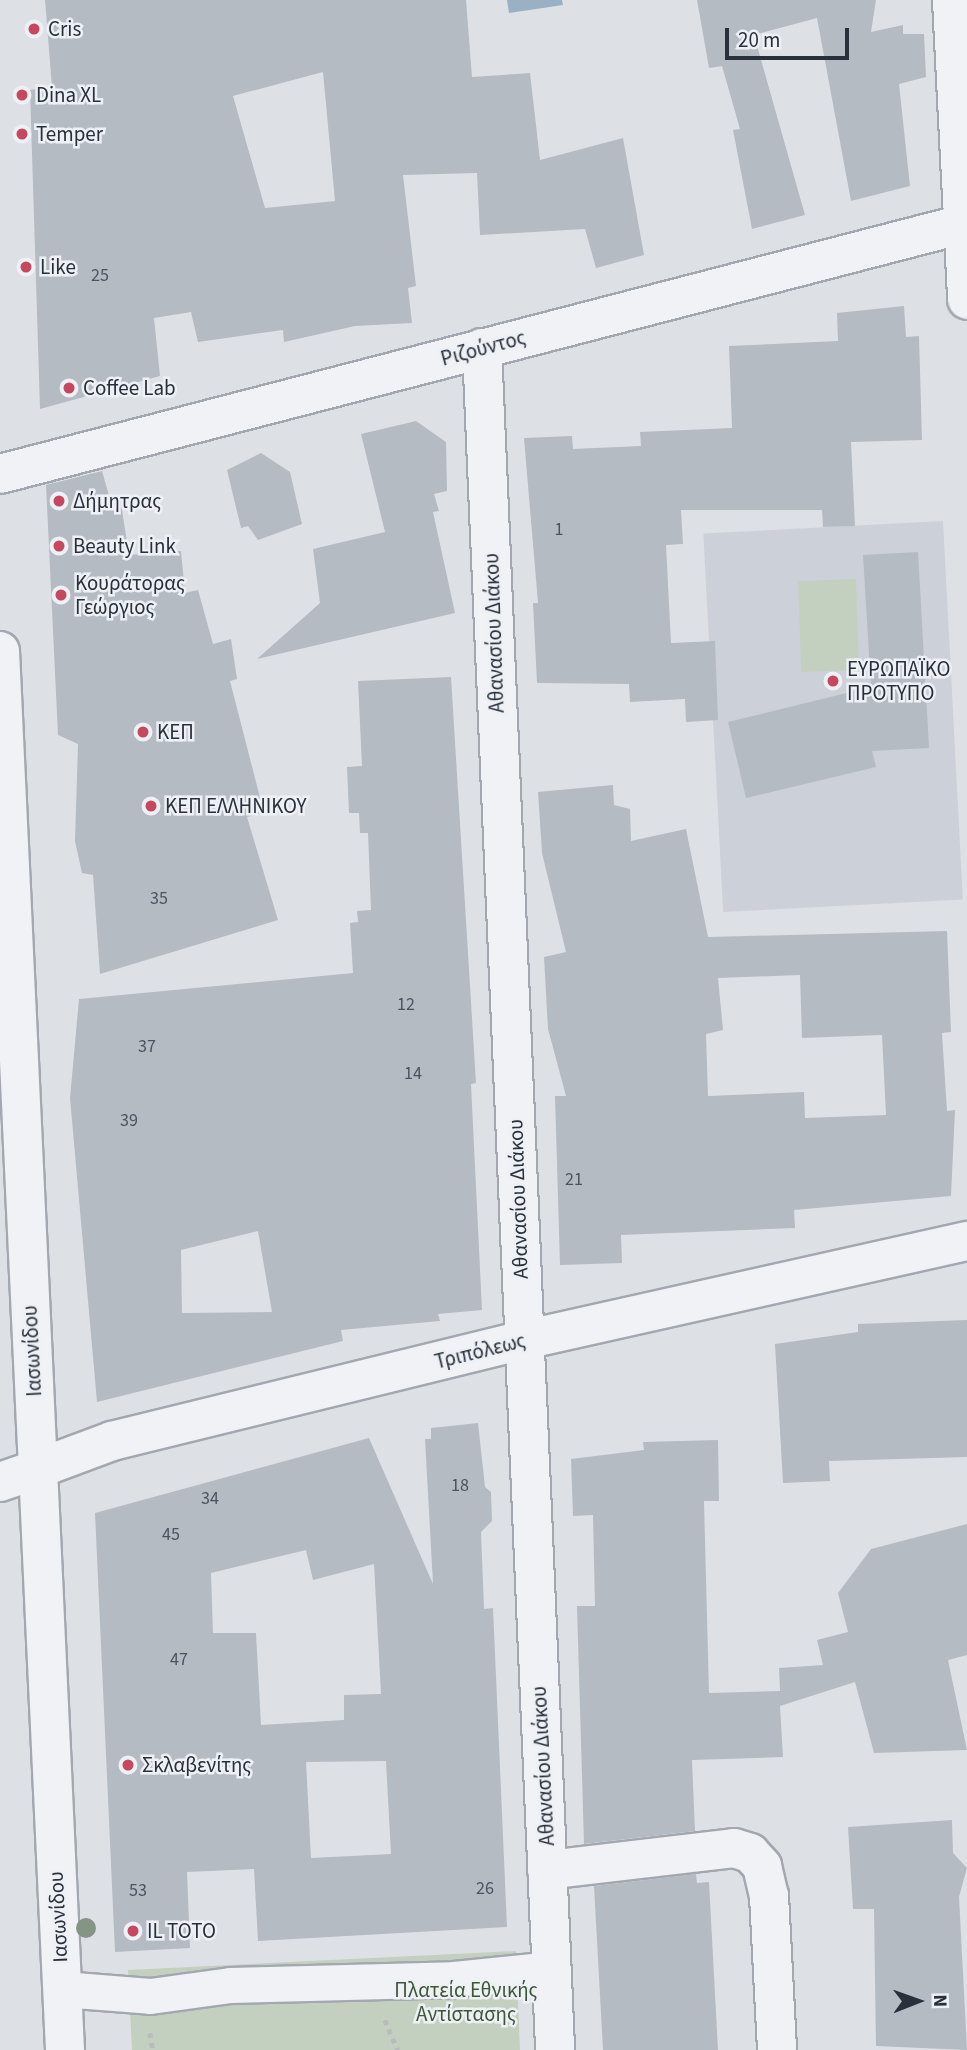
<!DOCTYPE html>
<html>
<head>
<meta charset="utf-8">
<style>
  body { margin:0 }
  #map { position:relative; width:967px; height:2050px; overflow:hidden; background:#dde1e6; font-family:"Source Sans 3",sans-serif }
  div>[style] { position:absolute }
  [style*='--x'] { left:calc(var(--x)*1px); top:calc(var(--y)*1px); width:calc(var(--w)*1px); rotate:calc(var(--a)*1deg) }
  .built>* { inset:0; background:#ccd0d8; transform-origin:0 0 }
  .green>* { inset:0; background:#c4d0bf; transform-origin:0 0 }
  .water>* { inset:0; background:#9ab0c5 }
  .building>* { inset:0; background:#b5bbc3 }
  .path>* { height:4.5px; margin-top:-2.25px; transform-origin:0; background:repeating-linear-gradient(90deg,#b8bcc1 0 5px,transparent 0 10px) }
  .roads { filter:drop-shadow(2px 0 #a3a8b0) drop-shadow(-2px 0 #a3a8b0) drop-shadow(0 2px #a3a8b0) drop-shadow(0 -2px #a3a8b0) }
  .pedestrian>* { height:35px; margin:-17.5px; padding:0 17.5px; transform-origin:17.5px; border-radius:17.5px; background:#f0f2f5 }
  .minor>* { height:38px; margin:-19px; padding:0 19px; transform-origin:19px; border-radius:19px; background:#f0f2f5 }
  .tertiary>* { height:38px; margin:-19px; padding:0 19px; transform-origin:19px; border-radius:19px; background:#f0f2f5 }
  .trees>* { width:20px; height:20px; margin:-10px; border-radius:50%; background:#859585 }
  .dots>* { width:19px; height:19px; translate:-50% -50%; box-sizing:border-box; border:4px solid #edf0f4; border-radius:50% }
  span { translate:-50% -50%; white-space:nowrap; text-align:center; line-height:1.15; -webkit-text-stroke:5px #edf0f4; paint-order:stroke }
  .number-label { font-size:18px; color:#4b535e }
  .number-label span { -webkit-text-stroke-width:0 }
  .poi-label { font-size:21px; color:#28303c }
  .left { translate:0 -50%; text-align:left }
  .street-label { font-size:21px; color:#28303c }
  .park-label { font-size:21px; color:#3d5736 }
  .north { position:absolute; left:883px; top:1966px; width:70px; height:70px; -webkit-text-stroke:5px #edf0f4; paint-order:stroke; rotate:89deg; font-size:19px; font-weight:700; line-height:28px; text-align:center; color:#28303c }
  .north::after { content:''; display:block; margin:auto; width:24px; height:32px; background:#28303c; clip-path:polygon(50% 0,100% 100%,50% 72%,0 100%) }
  .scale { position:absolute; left:725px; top:28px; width:124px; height:32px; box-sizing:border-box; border:4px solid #28303c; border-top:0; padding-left:9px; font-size:21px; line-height:24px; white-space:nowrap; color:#28303c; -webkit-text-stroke:5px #edf0f4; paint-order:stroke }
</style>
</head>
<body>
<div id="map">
  <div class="built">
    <div style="left:943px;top:521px;width:379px;height:240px;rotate:87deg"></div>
  </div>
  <div class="green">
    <div style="left:856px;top:579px;width:91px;height:58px;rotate:88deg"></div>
    <div style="clip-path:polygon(516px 1951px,520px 2050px,132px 2050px,128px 1970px)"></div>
  </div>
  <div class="water">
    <div style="clip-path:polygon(507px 0,562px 0,563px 5px,509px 13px)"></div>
  </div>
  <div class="building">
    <div style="clip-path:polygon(evenodd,45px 0,466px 0,472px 77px,530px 73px,540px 160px,623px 138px,644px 255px,596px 268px,585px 229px,480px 235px,477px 173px,403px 175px,416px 286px,408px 288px,412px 323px,355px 326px,284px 342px,283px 330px,198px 342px,191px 312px,154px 318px,160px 376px,40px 409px,30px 90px,52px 87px,45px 0,323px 72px,335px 201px,265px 208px,233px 96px,323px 72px)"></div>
    <div style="clip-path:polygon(697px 0,876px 0,871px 32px,903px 25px,903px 34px,924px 34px,926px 77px,899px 84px,910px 186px,851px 201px,817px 18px,754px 35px,805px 215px,752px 229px,733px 130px,740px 129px,722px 66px,709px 68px)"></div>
    <div style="clip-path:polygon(904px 306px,906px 337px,919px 336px,922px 440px,851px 442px,855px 526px,823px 527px,822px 510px,681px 510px,683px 544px,666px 545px,671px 643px,715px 641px,718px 720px,686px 722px,685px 699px,630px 702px,629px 684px,537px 683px,533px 603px,538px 603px,524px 438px,572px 436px,573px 449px,641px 446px,640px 432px,732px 428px,729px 346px,838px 341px,837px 313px)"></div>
    <div style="clip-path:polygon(416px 421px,446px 442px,447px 491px,434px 494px,439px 511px,433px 512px,455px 613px,257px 659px,320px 603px,313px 549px,385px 532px,361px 434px)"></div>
    <div style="clip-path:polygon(261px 453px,290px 472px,302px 524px,258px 540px,248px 526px,241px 528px,227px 470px)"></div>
    <div style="clip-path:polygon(102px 471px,110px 499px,120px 497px,129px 555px,181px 551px,185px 593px,198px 590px,213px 644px,231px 639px,237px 679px,230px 681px,264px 813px,247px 817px,278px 920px,100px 974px,93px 875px,82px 873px,75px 841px,78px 744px,58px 735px,46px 485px)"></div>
    <div style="clip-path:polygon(918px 552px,929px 748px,872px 751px,876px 767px,746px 798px,728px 722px,871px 687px,863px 555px)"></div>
    <div style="clip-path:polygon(evenodd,451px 677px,476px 1083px,471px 1084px,482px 1310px,438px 1314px,440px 1321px,341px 1330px,343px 1341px,97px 1402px,70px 1098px,79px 999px,353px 973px,350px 923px,358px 922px,357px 911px,371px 910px,368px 833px,360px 833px,359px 813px,349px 813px,347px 767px,362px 766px,358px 681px,451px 677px,258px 1231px,272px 1312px,182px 1313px,181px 1250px,258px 1231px)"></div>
    <div style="clip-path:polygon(evenodd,613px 785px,614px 805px,630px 809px,631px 841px,686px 829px,708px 937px,947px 931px,951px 1032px,942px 1033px,947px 1111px,955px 1110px,951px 1196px,794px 1210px,795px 1228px,621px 1235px,622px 1263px,560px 1265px,555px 1096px,566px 1096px,548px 1029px,544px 957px,566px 952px,542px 853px,538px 792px,613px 785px,800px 975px,802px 1038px,882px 1035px,886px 1115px,805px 1118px,804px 1092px,708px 1096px,706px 1034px,723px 1030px,718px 978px,800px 975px)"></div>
    <div style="clip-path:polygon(967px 1320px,967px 1457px,829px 1461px,830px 1481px,783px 1483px,775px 1344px,858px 1332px,858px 1324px)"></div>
    <div style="clip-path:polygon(evenodd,478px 1423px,485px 1487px,491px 1492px,492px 1521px,481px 1532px,484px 1609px,493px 1608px,507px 1927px,258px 1941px,254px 1869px,187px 1872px,190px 1948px,115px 1952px,95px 1513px,369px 1438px,433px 1584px,425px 1439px,431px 1439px,431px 1428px,478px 1423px,306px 1550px,313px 1580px,374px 1564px,381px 1694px,344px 1695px,344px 1720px,261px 1725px,256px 1633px,213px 1633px,211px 1573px,306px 1550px,478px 1423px,386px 1761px,391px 1854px,311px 1858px,306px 1762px,386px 1761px)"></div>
    <div style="clip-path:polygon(718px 1440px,719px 1501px,704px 1501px,709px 1693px,780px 1691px,779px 1668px,823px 1665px,817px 1640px,848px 1632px,838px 1593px,871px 1549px,967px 1524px,967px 1655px,948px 1660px,967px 1750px,874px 1753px,855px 1682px,780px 1706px,783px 1757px,692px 1760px,695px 1831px,584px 1844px,577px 1606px,595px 1606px,593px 1515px,573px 1516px,571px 1459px,644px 1450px,643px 1442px)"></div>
    <div style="clip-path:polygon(952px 1820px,953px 1853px,967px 1868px,959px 1897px,967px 2050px,876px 2046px,874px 1909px,853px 1909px,848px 1827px)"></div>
    <div style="clip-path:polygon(696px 1874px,697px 1883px,709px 1882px,718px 2050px,603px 2050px,594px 1886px)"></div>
  </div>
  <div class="path">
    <div style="--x:385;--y:2020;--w:33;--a:67"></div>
    <div style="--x:150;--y:2033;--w:17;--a:80"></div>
  </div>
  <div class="roads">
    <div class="pedestrian">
      <div style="--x:62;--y:1989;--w:88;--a:4.5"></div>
      <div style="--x:150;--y:1996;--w:81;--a:-7.8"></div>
      <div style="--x:230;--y:1985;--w:224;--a:-1.5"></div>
      <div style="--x:454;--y:1979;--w:99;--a:-5.8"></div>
    </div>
    <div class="minor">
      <div style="--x:952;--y:0;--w:300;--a:87.1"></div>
      <div style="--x:482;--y:348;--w:1704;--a:87.54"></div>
      <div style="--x:0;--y:1482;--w:39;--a:-19"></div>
      <div style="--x:547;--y:1870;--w:188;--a:-6.7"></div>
      <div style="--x:734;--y:1848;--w:17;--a:17"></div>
      <div style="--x:750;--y:1853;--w:18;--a:47"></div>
      <div style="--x:762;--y:1866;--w:31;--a:77"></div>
      <div style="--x:769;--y:1896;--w:154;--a:87"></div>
    </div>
    <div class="tertiary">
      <div style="--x:0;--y:474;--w:999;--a:-14.55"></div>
      <div style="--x:0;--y:651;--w:1401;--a:87.34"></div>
      <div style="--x:37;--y:1469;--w:80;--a:-20.5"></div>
      <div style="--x:112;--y:1441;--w:424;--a:-13.8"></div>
      <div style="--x:524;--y:1340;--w:454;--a:-12.6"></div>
    </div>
  </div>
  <div class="trees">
    <div style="left:86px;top:1928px"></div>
  </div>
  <div class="dots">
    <div style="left:34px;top:29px;background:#c5485f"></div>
    <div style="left:22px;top:95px;background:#c5485f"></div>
    <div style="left:22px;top:134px;background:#c5485f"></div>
    <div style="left:26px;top:267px;background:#c5485f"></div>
    <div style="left:69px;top:388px;background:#c5485f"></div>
    <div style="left:59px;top:501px;background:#c5485f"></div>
    <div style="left:59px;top:546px;background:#c5485f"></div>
    <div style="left:61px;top:595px;background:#c5485f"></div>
    <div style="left:833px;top:681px;background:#c5485f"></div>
    <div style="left:143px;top:732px;background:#c5485f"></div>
    <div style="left:151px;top:806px;background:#c5485f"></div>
    <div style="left:128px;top:1765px;background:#c5485f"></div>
    <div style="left:133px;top:1931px;background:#c5485f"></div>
  </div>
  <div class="number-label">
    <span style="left:100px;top:276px">25</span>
    <span style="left:559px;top:530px">1</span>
    <span style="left:159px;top:899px">35</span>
    <span style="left:406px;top:1005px">12</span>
    <span style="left:147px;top:1047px">37</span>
    <span style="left:413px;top:1074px">14</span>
    <span style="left:129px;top:1121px">39</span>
    <span style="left:574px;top:1180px">21</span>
    <span style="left:460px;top:1486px">18</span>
    <span style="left:210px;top:1499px">34</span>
    <span style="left:171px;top:1535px">45</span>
    <span style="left:179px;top:1660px">47</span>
    <span style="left:485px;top:1889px">26</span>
    <span style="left:138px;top:1891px">53</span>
  </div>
  <div class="poi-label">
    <span class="left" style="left:48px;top:29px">Cris</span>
    <span class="left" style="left:36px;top:95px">Dina XL</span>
    <span class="left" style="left:36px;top:134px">Temper</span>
    <span class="left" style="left:40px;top:267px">Like</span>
    <span class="left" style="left:83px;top:388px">Coffee Lab</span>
    <span class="left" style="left:73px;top:501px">Δήμητρας</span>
    <span class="left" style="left:73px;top:546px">Beauty Link</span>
    <span class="left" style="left:75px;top:595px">Κουράτορας<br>Γεώργιος</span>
    <span class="left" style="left:847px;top:681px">ΕΥΡΩΠΑΪΚΟ<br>ΠΡΟΤΥΠΟ</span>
    <span class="left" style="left:157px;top:732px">ΚΕΠ</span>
    <span class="left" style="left:165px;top:806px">ΚΕΠ ΕΛΛΗΝΙΚΟΥ</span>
    <span class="left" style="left:142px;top:1765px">Σκλαβενίτης</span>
    <span class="left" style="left:147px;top:1931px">IL TOTO</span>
  </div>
  <div class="street-label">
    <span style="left:483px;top:348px;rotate:-15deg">Ριζούντος</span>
    <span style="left:494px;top:633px;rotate:-92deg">Αθανασίου Διάκου</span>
    <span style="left:518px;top:1199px;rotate:-92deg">Αθανασίου Διάκου</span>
    <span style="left:32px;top:1351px;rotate:-93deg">Ιασωνίδου</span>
    <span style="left:480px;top:1351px;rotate:-14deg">Τριπόλεως</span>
    <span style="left:543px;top:1766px;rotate:-93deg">Αθανασίου Διάκου</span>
    <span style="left:58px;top:1917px;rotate:-93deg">Ιασωνίδου</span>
  </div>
  <div class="park-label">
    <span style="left:466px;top:2002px">Πλατεία Εθνικής<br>Αντίστασης</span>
  </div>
  <div class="north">N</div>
  <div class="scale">20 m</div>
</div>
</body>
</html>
